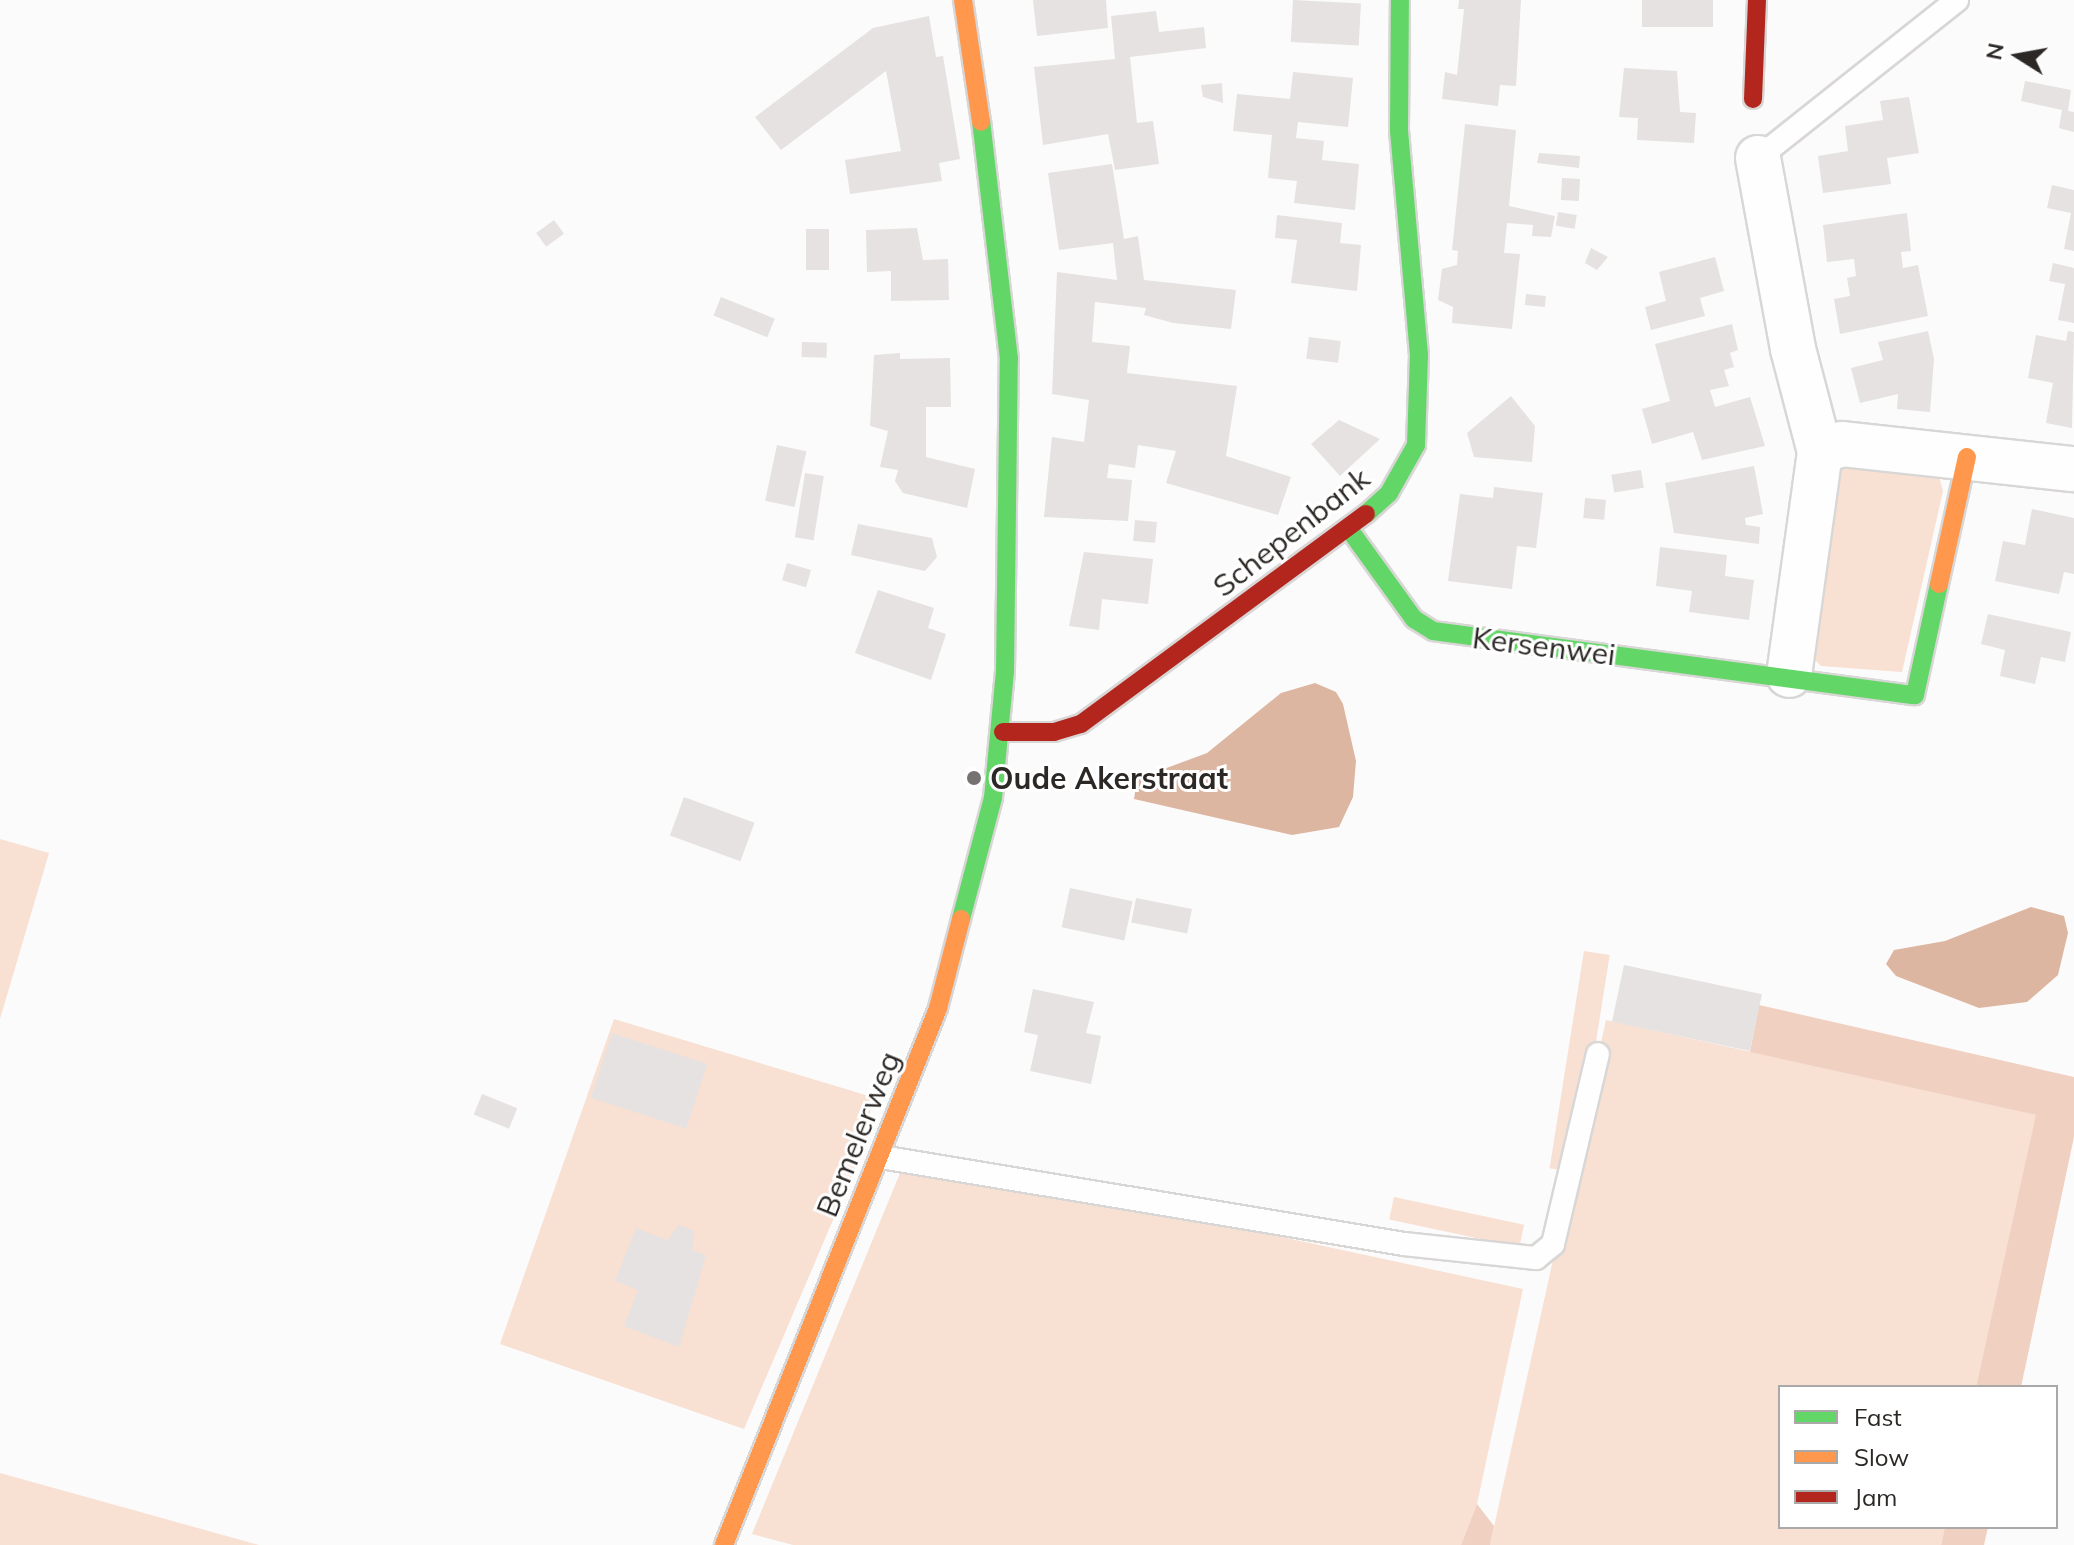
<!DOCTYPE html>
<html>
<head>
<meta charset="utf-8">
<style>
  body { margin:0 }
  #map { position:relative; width:2074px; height:1545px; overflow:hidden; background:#fcfbfb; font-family:Mulish,sans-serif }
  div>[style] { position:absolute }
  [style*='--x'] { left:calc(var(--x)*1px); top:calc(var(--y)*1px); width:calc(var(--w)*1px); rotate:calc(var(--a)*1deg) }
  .green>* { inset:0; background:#f8e0d3; transform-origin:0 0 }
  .forest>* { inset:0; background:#f0d0c0 }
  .water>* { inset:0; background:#ddb6a1 }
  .building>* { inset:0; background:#e5e2e1; transform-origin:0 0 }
  .roads { filter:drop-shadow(2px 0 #d9d7d6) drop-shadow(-2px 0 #d9d7d6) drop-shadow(0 2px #d9d7d6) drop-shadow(0 -2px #d9d7d6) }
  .lane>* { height:22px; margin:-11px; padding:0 11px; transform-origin:11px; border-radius:11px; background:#fffefe }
  .street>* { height:44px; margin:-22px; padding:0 22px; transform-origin:22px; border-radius:22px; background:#fffefe }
  .fast>* { height:18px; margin:-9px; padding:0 9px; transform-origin:9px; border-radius:9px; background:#63d668 }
  .slow>* { height:18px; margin:-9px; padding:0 9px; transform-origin:9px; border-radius:9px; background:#ff974d }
  .jam>* { height:18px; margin:-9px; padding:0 9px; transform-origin:9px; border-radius:9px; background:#b3261e }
  .dots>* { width:22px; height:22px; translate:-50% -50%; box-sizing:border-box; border:4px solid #fff; border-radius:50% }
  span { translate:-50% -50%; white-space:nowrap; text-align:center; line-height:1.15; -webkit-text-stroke:6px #fff; paint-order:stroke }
  .street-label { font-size:30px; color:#2c2826 }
  .poi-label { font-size:30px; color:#2c2826; font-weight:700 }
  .left { translate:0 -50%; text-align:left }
  .legend { position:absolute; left:1778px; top:1385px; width:280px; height:144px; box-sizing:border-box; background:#fff; border:2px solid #aba9a8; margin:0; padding:10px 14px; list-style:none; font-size:24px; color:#2c2826 }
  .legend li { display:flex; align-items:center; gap:16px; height:40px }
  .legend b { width:40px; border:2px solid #aba9a8 }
  .north { position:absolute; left:1978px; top:16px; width:80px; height:80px; -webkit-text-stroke:6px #fff; paint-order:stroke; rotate:281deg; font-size:22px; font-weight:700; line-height:32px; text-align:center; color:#2c2826 }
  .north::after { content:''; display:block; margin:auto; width:28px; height:36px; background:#2c2826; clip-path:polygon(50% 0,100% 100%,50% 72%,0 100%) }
</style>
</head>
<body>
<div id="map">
  <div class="green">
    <div style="clip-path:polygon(1839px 464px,1939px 476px,1943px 491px,1902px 672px,1821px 666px,1812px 657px)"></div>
    <div style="clip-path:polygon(0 839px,49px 853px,0 1019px)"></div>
    <div style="left:1584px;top:951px;width:26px;height:220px;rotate:9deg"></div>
    <div style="clip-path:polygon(614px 1019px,872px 1097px,867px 1140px,744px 1429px,500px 1344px)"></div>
    <div style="clip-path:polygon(1606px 1020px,2037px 1115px,1976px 1387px,1780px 1387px,1780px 1527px,1945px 1527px,1941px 1545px,1490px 1545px)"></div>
    <div style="clip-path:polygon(907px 1156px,1523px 1289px,1477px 1504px,1461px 1545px,793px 1545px,752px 1534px)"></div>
    <div style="left:1394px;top:1197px;width:133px;height:23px;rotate:12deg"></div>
    <div style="clip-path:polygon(0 1473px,259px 1545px,0 1545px)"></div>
  </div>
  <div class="forest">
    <div style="clip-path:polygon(1759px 1005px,2074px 1077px,2074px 1137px,2021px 1387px,1976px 1387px,2036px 1115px,1750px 1052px)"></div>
    <div style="clip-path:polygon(1477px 1504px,1494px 1526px,1490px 1545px,1461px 1545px)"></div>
    <div style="clip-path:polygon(1945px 1527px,1988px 1527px,1984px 1545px,1941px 1545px)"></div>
  </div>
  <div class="water">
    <div style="clip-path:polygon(1315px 683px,1336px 692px,1343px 704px,1356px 761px,1353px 797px,1339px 827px,1292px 835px,1134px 799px,1137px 779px,1207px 753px,1281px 693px)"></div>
    <div style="clip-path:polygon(2031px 907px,2064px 916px,2068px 933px,2058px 975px,2027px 1002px,1979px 1008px,1896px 976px,1886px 964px,1894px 950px,1945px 941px)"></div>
  </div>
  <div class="building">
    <div style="clip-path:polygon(1033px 0,1106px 0,1108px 28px,1037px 36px)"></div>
    <div style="left:1293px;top:0;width:68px;height:42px;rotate:3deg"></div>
    <div style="clip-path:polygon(1459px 0,1521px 0,1516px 86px,1500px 85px,1498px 106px,1442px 99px,1445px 72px,1457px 75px,1464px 9px,1458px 9px)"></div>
    <div style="left:1642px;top:0;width:71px;height:27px"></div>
    <div style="clip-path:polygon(1156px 11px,1159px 32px,1204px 27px,1206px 48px,1130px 57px,1137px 123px,1153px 121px,1159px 164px,1115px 170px,1108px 134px,1043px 145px,1034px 67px,1115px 59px,1111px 16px)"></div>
    <div style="clip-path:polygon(929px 16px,936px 57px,943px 56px,960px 159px,939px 163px,942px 181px,850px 194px,845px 160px,901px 151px,886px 71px,781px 150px,755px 117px,873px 28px)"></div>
    <div style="clip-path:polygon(1624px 68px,1677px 71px,1680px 112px,1696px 113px,1694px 143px,1637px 140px,1638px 118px,1619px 117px)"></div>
    <div style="clip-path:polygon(1293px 72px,1353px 78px,1348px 127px,1298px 122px,1296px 138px,1324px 141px,1322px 160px,1359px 164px,1355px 210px,1294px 203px,1297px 181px,1268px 178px,1272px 135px,1233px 131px,1237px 94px,1290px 99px)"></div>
    <div style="clip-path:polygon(2025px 81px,2071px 90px,2068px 111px,2074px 112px,2074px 132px,2059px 128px,2062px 110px,2021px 101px)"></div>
    <div style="clip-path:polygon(1222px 83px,1223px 103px,1203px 97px,1201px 85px)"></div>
    <div style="clip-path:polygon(1909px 97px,1919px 153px,1887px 158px,1891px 184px,1823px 193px,1818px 156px,1848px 151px,1845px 126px,1883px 120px,1880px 101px)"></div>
    <div style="clip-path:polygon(1465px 124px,1516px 130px,1509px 206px,1555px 216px,1551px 237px,1532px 236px,1533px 225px,1507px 223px,1504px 253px,1520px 254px,1512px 329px,1452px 323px,1453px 307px,1438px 300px,1442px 269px,1457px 265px,1458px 251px,1452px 250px)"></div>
    <div style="clip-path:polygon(1539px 153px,1580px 156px,1579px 168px,1537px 163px)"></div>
    <div style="clip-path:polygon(1112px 164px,1124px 239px,1138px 236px,1144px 280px,1236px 290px,1231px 329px,1173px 323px,1144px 315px,1146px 308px,1095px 302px,1092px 342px,1130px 346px,1127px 373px,1237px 386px,1226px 456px,1291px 477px,1278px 515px,1166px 483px,1176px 451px,1138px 445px,1135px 468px,1109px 464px,1107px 478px,1132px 480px,1128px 521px,1044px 517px,1052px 437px,1084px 442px,1089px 400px,1052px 394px,1057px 272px,1117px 280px,1113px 243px,1059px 250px,1048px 173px)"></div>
    <div style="left:1562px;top:178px;width:18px;height:22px;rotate:3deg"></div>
    <div style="clip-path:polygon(2052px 185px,2074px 190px,2074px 251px,2064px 249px,2071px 213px,2047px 208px)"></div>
    <div style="left:1558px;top:212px;width:19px;height:14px;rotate:9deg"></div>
    <div style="clip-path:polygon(1907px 213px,1911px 251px,1901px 252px,1903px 268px,1918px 265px,1928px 316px,1840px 334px,1834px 299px,1850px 296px,1847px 278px,1856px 276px,1854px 259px,1827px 262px,1823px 225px)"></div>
    <div style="clip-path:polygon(1277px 215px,1342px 223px,1340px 243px,1361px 245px,1357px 291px,1291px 283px,1297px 240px,1275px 238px)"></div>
    <div style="left:554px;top:220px;width:17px;height:22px;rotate:54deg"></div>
    <div style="clip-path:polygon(917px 228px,923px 260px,948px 259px,949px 300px,891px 301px,891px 271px,867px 272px,866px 230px)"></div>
    <div style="left:806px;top:229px;width:23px;height:41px"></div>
    <div style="clip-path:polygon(1591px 248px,1608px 257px,1597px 270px,1585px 263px)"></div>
    <div style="clip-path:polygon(1715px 257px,1724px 291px,1700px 298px,1705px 316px,1651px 330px,1645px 307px,1666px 301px,1659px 272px)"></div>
    <div style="clip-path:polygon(2053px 263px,2074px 268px,2074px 323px,2058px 320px,2065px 284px,2049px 281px)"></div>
    <div style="left:1526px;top:294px;width:20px;height:11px;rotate:6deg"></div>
    <div style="left:721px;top:297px;width:58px;height:20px;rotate:22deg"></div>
    <div style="clip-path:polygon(1732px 324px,1738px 350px,1730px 353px,1734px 367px,1724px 370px,1729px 386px,1710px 390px,1715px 407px,1750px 397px,1765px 446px,1702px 460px,1693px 432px,1652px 444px,1642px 409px,1670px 401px,1655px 344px)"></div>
    <div style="clip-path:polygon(1928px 331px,1934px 359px,1930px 412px,1897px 409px,1898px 394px,1860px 403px,1851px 368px,1883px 360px,1878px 342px)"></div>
    <div style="clip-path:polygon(2068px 331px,2074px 332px,2072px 428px,2046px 423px,2053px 383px,2028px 378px,2036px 335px,2066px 341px)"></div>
    <div style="left:1309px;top:337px;width:32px;height:22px;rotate:7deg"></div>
    <div style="left:802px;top:342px;width:25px;height:15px;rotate:2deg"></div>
    <div style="clip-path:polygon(900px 353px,900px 359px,950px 358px,951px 407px,926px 407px,926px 457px,975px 469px,967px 508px,903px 493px,895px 481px,898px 470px,880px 467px,888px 431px,870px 426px,874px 355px)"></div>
    <div style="clip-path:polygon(1511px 396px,1535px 426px,1532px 462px,1474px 457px,1467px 433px)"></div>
    <div style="clip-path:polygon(1339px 420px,1380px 439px,1340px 476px,1311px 444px)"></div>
    <div style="left:777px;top:445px;width:30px;height:57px;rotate:12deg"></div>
    <div style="clip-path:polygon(1754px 466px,1763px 514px,1745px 518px,1746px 525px,1760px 527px,1759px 544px,1674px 533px,1665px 483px)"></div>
    <div style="left:1641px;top:470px;width:18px;height:30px;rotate:81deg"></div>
    <div style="left:805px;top:473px;width:19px;height:65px;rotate:9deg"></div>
    <div style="clip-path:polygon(1494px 487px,1543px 493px,1536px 548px,1517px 546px,1512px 589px,1448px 581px,1460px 494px,1493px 498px)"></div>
    <div style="left:1585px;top:498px;width:21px;height:20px;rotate:5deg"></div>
    <div style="clip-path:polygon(2032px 509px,2074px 518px,2074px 574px,2064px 572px,2059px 594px,1995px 581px,2003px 541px,2025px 545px)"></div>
    <div style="left:1135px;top:520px;width:22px;height:21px;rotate:5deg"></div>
    <div style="clip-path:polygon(858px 524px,932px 538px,937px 557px,925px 571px,851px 555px)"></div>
    <div style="clip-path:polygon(1660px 547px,1727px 555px,1725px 576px,1754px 580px,1749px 620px,1689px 612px,1692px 591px,1656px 586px)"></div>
    <div style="clip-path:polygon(1084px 552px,1153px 559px,1148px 604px,1102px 599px,1099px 630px,1069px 626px)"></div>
    <div style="left:787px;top:563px;width:25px;height:18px;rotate:16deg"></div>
    <div style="clip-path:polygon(878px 590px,934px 608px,928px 628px,946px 634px,931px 680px,855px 653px)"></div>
    <div style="clip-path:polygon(1988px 614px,2071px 632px,2065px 662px,2041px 657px,2035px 684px,2000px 676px,2005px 650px,1981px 644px)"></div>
    <div style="left:684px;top:797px;width:75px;height:41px;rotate:20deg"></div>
    <div style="left:1070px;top:888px;width:64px;height:40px;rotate:12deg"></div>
    <div style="left:1136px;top:898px;width:57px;height:25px;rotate:11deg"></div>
    <div style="left:1624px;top:965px;width:141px;height:58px;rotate:12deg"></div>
    <div style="clip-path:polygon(1033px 989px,1094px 1002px,1086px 1033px,1101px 1036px,1091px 1084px,1030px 1071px,1038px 1035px,1024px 1032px)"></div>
    <div style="left:612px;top:1033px;width:100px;height:68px;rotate:18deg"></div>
    <div style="left:482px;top:1094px;width:38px;height:22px;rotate:22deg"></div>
    <div style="clip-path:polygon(679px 1225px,694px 1231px,692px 1250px,706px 1255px,679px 1347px,624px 1326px,638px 1290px,615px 1281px,636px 1228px,667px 1240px)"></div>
  </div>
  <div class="roads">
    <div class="lane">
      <div style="--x:1758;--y:158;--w:254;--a:-38.4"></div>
      <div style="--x:881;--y:1157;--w:530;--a:9.44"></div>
      <div style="--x:1404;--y:1244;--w:133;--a:6.1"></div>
      <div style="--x:1536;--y:1258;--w:22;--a:-39"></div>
      <div style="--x:1553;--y:1244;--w:195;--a:-76.7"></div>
    </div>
    <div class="street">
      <div style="--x:1758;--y:158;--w:194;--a:79.6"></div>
      <div style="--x:1793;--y:349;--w:106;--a:75.3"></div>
      <div style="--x:1820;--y:452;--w:225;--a:97.9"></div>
      <div style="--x:1820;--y:452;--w:23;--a:-20"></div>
      <div style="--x:1842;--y:444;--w:233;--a:6.2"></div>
    </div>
    <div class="fast">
      <div style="--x:1366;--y:514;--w:31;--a:-42"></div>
      <div style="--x:1389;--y:493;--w:55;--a:-60.6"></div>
      <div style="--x:1416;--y:445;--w:90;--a:-88.1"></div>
      <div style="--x:1419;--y:355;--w:226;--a:-95.1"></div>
      <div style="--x:1399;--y:130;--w:130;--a:-89.6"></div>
      <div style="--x:1349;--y:529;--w:111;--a:54.2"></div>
      <div style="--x:1414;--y:619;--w:22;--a:32"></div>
      <div style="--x:1433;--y:631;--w:486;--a:7.6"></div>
      <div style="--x:1915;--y:695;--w:114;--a:-77.8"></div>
      <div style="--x:961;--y:919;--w:125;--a:-75.2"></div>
      <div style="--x:993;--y:798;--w:128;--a:-84.6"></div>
      <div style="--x:1005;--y:671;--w:312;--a:-89.3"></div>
      <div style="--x:1009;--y:359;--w:239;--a:-96.7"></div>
    </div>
    <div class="slow">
      <div style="--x:963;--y:0;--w:123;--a:81.6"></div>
      <div style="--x:1939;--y:584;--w:130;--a:-77.6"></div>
      <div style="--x:724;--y:1545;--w:578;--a:-68.27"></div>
      <div style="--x:938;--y:1008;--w:92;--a:-75.5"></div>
    </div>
    <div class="jam">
      <div style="--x:1753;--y:99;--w:99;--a:-87.7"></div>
      <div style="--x:1003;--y:732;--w:51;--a:0"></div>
      <div style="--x:1054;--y:732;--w:28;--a:-17"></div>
      <div style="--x:1081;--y:724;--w:354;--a:-36.4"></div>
    </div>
  </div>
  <div class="dots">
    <div style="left:974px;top:778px;background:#757271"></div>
  </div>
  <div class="street-label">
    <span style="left:1291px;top:532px;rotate:-38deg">Schepenbank</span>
    <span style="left:1544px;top:646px;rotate:7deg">Kersenwei</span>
    <span style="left:858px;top:1134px;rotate:-68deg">Bemelerweg</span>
  </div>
  <div class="poi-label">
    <span class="left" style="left:990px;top:778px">Oude Akerstraat</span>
  </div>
  <ul class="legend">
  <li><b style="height:10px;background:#63d668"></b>Fast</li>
  <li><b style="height:10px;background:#ff974d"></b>Slow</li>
  <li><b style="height:10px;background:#b3261e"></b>Jam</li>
  </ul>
  <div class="north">N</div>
</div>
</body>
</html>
